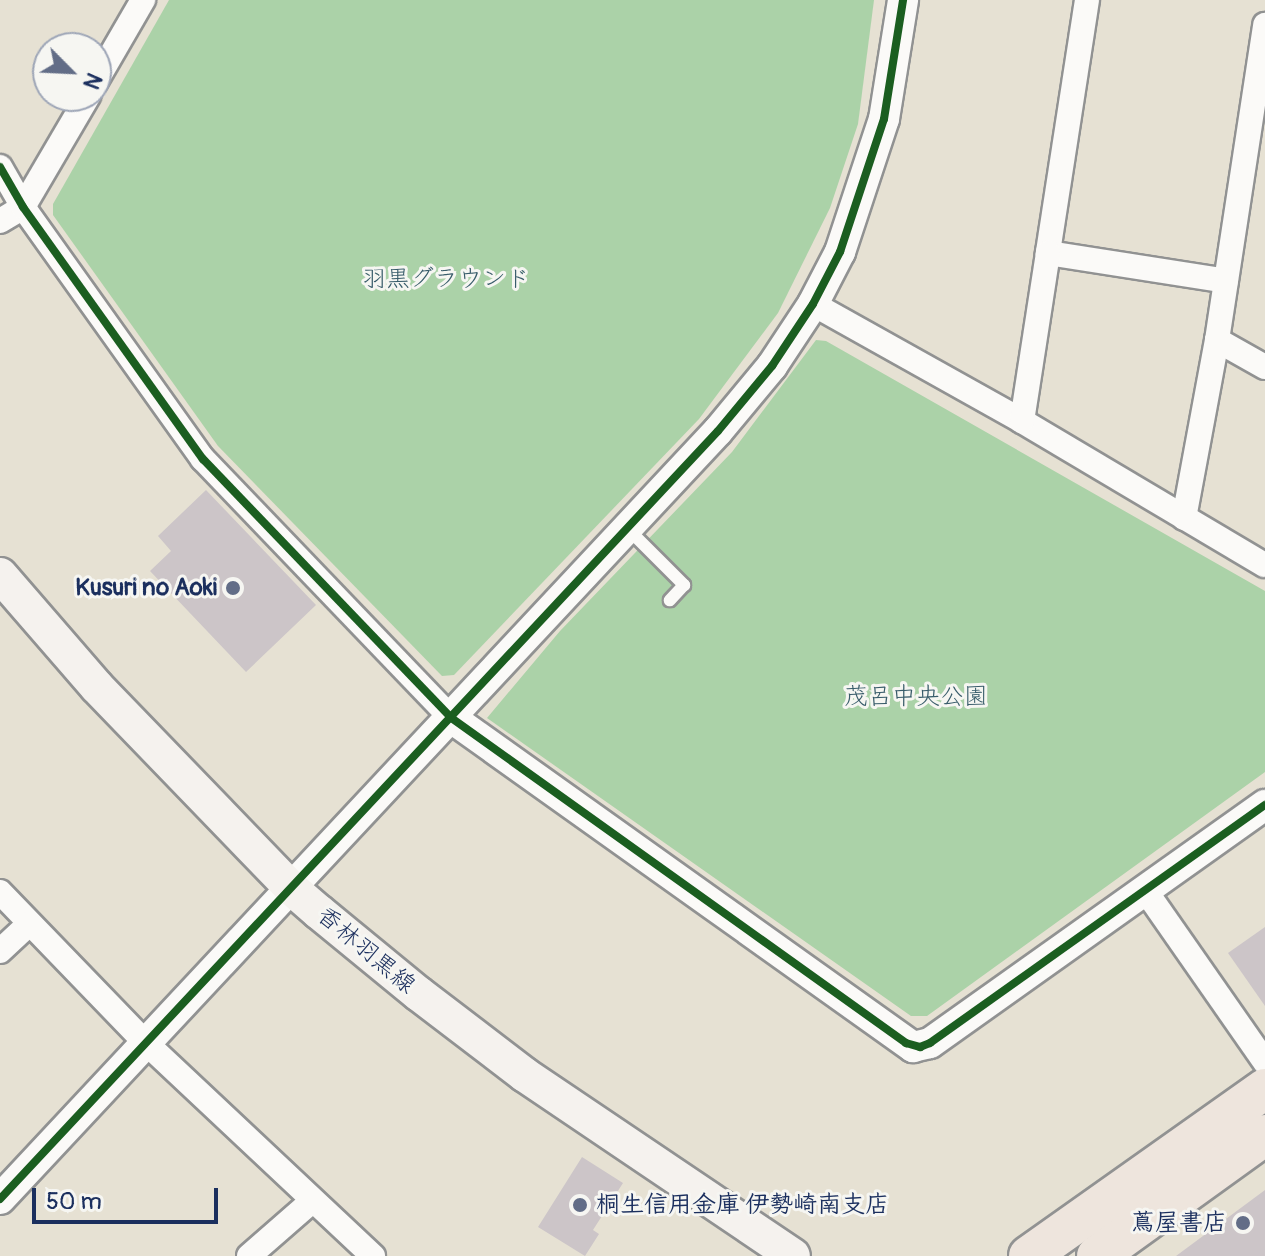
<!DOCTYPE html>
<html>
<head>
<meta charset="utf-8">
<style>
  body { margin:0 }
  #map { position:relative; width:1265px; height:1256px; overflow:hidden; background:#e6e1d3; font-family:Pangolin,"Klee One",sans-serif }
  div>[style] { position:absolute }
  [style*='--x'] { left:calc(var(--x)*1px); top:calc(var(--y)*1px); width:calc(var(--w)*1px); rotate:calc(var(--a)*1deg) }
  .green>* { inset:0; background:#abd2a8 }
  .building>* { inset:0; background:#ccc5c8 }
  .roads { filter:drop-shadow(2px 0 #919292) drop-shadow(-2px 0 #919292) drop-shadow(0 2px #919292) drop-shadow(0 -2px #919292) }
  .service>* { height:12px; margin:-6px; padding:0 6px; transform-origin:6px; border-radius:6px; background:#fbfaf8 }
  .minor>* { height:24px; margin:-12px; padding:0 12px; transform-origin:12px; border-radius:12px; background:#fbfaf8 }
  .tertiary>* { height:30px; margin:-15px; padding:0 15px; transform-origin:15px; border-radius:15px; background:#fbfaf8 }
  .secondary>* { height:34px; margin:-17px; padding:0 17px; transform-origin:17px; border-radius:17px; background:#f5f2ee }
  .trunk>* { height:40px; margin:-20px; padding:0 20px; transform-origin:20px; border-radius:20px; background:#eee5dd }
  .cycleway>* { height:8px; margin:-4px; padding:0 4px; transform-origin:4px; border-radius:4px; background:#1b5e20 }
  .dots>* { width:22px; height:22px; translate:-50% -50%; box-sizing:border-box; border:4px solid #f6f6f2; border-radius:50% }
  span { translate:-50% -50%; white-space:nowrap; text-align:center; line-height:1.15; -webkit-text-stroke:6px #f6f6f2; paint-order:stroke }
  .park-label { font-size:24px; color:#385c6a }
  .poi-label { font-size:24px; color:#1b2f5e; font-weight:700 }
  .right { translate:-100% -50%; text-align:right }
  .left { translate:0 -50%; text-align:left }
  .street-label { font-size:24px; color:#1b2f5e }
  .north { position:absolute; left:32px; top:32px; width:80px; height:80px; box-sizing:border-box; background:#f6f6f2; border:2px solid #9ea6b7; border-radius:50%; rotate:114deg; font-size:22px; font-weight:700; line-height:32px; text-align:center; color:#1b2f5e }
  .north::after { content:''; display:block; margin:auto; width:28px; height:36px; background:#626d87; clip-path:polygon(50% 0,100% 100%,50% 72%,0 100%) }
  .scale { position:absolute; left:32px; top:1188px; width:186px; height:36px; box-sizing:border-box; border:4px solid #1b2f5e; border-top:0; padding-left:10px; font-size:24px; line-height:28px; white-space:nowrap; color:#1b2f5e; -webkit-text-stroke:6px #f6f6f2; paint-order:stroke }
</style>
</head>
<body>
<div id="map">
  <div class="green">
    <div style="clip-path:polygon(169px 0,874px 0,858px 124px,830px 208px,778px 313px,699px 419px,454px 675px,442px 676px,218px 446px,53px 215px,53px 204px)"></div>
    <div style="clip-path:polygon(816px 340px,826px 341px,1265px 591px,1265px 772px,927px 1016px,911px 1016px,487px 718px,560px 631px,732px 452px)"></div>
  </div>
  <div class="building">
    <div style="clip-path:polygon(206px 490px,316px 605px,246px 672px,150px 571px,171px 551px,158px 536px)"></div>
    <div style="clip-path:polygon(1265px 927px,1265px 1006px,1228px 953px)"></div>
    <div style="clip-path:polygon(582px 1157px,623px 1183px,593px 1230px,599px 1234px,585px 1256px,538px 1227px)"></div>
    <div style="clip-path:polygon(1265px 1190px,1265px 1256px,1176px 1256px)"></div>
  </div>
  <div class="roads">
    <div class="service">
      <div style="--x:627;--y:528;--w:81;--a:45"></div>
      <div style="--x:684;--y:585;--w:21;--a:133"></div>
    </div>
    <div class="minor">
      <div style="--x:1087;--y:0;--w:256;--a:98.8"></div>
      <div style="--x:1048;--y:253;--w:180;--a:8.9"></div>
      <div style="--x:96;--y:81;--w:94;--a:-59.9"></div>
      <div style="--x:0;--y:167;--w:46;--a:60.1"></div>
      <div style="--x:23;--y:207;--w:310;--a:54.5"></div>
      <div style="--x:203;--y:459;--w:357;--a:46.2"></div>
      <div style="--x:0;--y:221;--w:27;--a:-31"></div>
      <div style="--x:23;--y:207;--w:129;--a:-59.6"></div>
      <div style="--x:813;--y:304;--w:240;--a:29.2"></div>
      <div style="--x:1022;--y:421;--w:282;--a:30.7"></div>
      <div style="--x:1217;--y:340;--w:55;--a:29.4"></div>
      <div style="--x:1022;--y:421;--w:170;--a:-81.2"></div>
      <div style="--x:1184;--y:518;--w:181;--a:-79.5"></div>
      <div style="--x:1217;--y:340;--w:319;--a:-81.3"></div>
      <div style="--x:1145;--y:890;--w:210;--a:55.1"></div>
      <div style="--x:0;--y:892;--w:209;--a:46"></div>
      <div style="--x:145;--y:1042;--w:313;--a:43.2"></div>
      <div style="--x:0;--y:951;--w:40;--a:-43"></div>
      <div style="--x:249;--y:1256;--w:84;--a:-41.1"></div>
    </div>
    <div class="tertiary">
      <div style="--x:450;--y:717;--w:569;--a:35.48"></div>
      <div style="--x:913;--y:1047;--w:17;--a:-13"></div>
      <div style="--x:930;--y:1043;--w:411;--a:-35.4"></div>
      <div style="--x:0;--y:1199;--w:1051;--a:-46.93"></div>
      <div style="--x:718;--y:431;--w:85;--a:-50.3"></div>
      <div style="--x:772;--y:366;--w:74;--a:-56.5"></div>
      <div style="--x:813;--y:304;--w:59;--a:-62.6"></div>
      <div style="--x:840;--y:252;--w:140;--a:-71.7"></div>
      <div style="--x:884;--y:119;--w:121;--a:-80.9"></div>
    </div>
    <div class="secondary">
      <div style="--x:0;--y:575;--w:148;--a:49.1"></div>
      <div style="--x:97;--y:687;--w:278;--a:46"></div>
      <div style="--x:290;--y:887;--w:38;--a:41"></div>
      <div style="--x:319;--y:912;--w:129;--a:39.4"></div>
      <div style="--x:419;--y:994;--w:133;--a:37.4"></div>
      <div style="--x:525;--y:1075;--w:323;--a:34"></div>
    </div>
    <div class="trunk">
      <div style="--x:1029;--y:1256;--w:289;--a:-35.3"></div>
      <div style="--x:1097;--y:1256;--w:207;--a:-35.8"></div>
    </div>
  </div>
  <div class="cycleway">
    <div style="--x:0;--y:167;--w:46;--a:60.1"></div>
    <div style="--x:23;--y:207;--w:310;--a:54.5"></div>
    <div style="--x:203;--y:459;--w:357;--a:46.2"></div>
    <div style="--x:450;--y:717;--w:561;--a:35.56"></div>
    <div style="--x:906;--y:1043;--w:15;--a:16"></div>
    <div style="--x:920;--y:1047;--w:11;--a:-22"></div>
    <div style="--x:930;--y:1043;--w:411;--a:-35.4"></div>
    <div style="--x:0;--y:1199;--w:1051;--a:-46.93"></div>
    <div style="--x:718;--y:431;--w:85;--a:-50.3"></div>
    <div style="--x:772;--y:366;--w:74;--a:-56.5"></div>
    <div style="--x:813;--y:304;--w:59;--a:-62.6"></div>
    <div style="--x:840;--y:252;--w:140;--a:-71.7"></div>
    <div style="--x:884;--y:119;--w:121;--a:-80.9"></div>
  </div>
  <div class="dots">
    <div style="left:233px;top:588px;background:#626d87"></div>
    <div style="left:580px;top:1205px;background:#626d87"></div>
    <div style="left:1243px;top:1223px;background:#626d87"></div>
  </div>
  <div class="park-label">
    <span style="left:446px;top:279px">羽黒グラウンド</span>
    <span style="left:916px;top:697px">茂呂中央公園</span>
  </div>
  <div class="poi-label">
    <span class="right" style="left:217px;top:588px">Kusuri no Aoki</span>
    <span class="left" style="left:596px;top:1205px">桐生信用金庫 伊勢崎南支店</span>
    <span class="right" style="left:1227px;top:1223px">蔦屋書店</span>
  </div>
  <div class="street-label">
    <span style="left:366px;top:950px;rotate:40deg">香林羽黒線</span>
  </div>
  <div class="north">N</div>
  <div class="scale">50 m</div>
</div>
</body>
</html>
